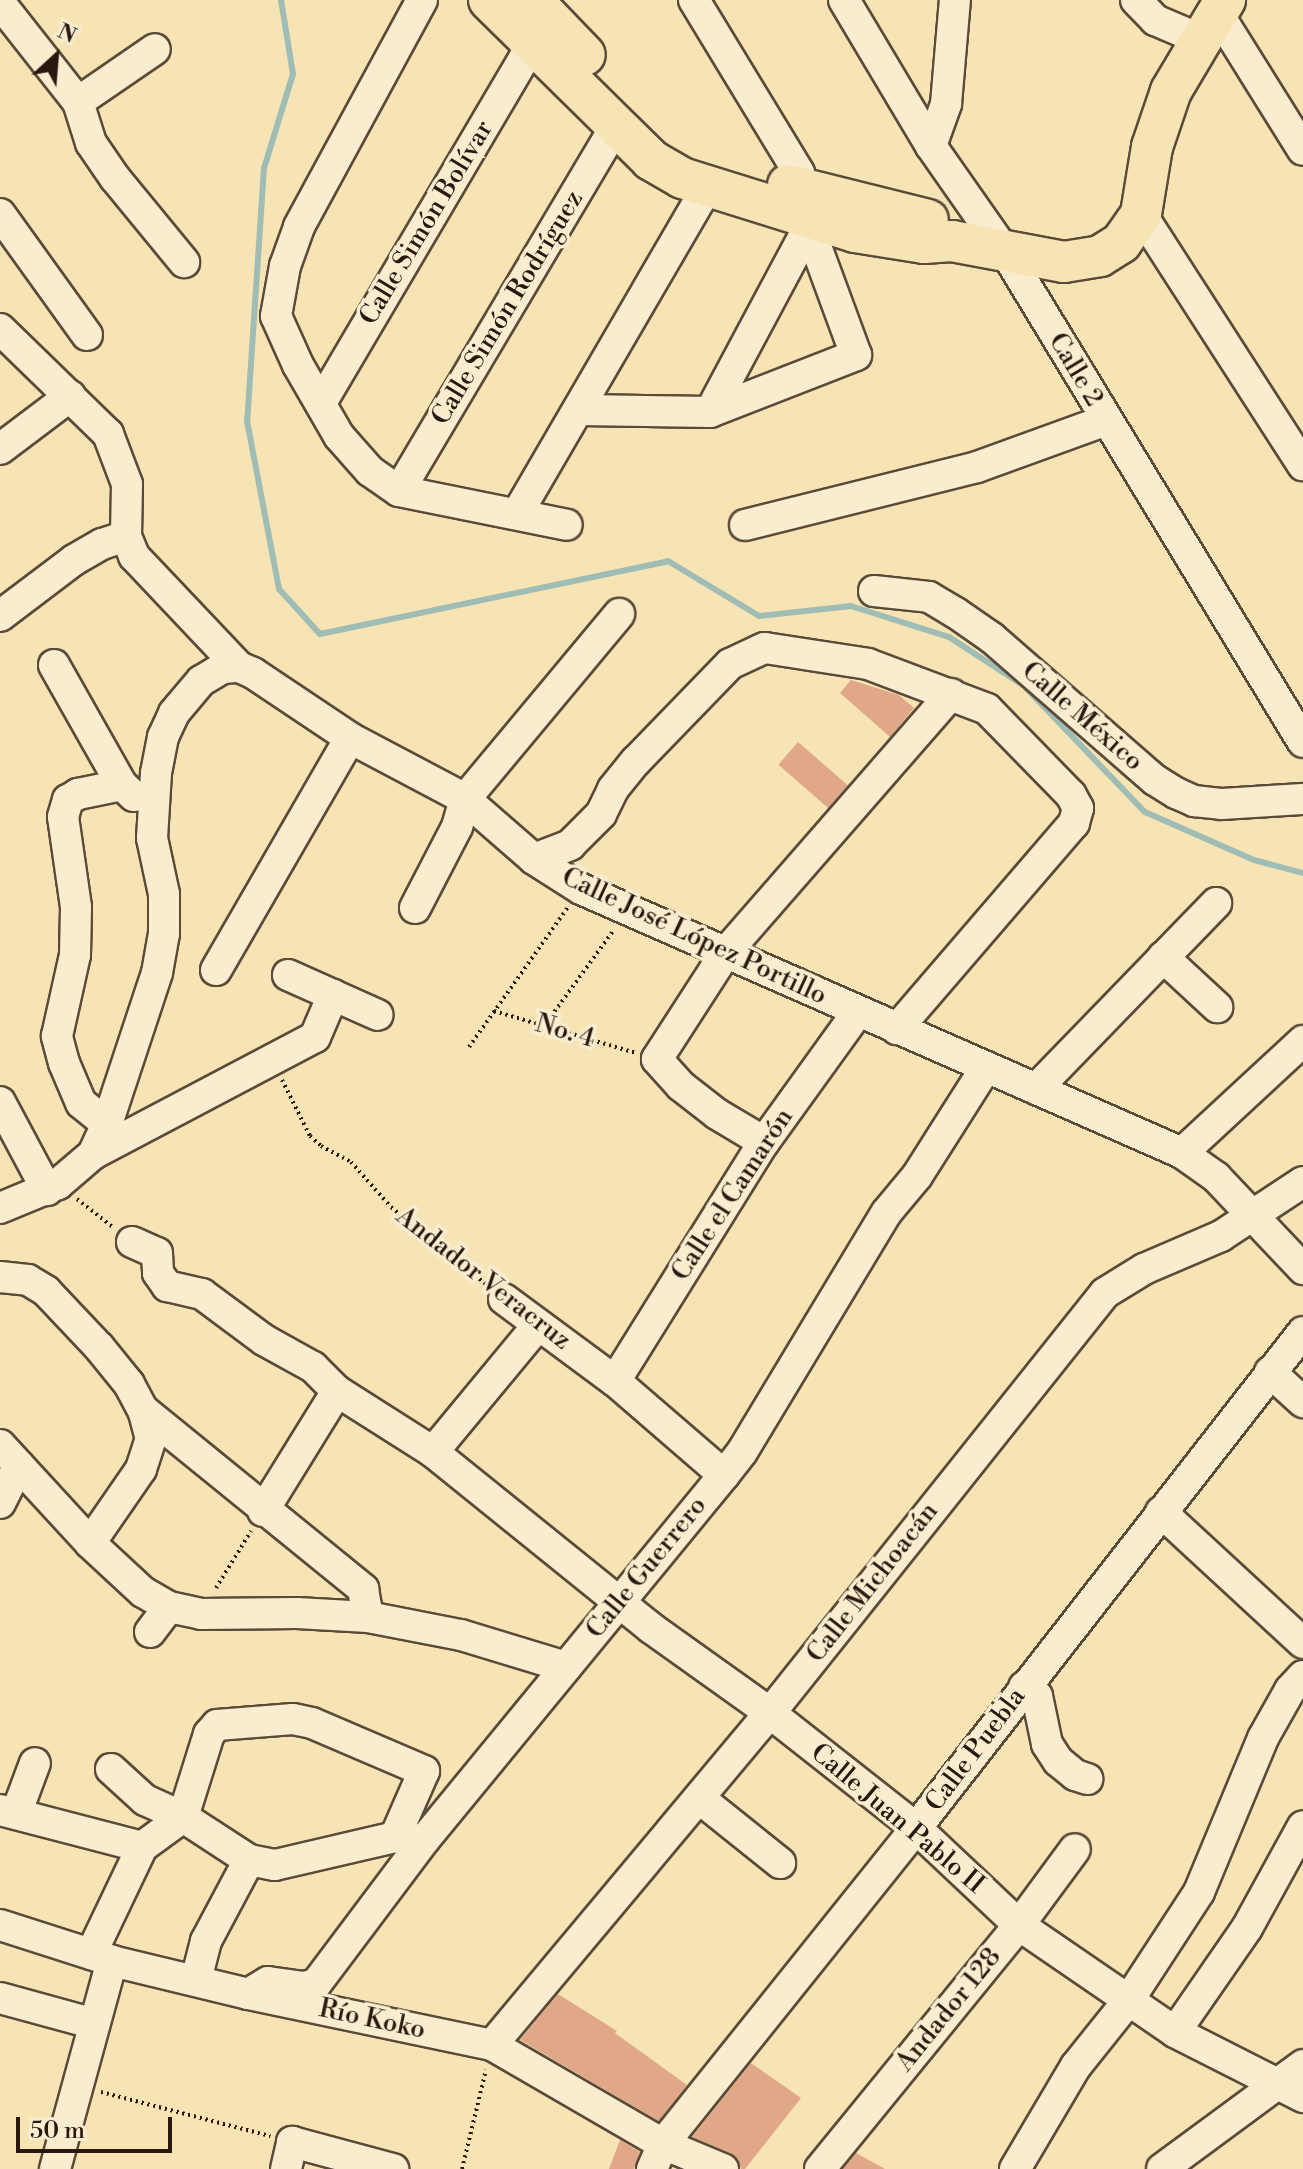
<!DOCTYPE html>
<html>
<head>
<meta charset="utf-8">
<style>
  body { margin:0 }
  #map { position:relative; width:1303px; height:2169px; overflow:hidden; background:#f7e4b5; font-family:"Libre Bodoni",serif }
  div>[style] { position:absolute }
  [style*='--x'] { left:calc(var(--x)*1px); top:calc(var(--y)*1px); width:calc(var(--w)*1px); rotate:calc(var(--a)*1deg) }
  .stream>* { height:6px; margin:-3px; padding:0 3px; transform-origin:3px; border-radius:3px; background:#9fbdb4 }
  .building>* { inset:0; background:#e0a888; transform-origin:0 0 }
  .path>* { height:4px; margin-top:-2px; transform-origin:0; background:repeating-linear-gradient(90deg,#291710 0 2px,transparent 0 6px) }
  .roads { filter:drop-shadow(2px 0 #5c4a39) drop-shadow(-2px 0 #5c4a39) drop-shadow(0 2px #5c4a39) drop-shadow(0 -2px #5c4a39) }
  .minor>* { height:30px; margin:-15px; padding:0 15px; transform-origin:15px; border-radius:15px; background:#faedcf }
  .major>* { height:40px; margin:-20px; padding:0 20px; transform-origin:20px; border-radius:20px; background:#f7e4b5 }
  span { translate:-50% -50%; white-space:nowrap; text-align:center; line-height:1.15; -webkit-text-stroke:7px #faedcf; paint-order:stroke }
  .street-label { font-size:26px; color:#291710 }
  .north { position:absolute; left:16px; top:16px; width:80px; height:80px; -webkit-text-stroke:6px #faedcf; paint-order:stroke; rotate:26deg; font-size:22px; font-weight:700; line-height:32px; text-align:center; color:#291710 }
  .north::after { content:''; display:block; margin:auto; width:28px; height:36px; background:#291710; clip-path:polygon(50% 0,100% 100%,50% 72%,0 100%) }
  .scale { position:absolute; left:16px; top:2117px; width:156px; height:36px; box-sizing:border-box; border:4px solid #291710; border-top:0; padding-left:10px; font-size:24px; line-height:28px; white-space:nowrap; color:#291710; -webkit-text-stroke:6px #faedcf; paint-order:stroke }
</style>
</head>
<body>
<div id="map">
  <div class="stream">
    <div style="--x:281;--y:0;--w:75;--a:80.8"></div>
    <div style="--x:293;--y:74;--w:98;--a:107.1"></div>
    <div style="--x:264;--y:168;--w:254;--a:93.8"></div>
    <div style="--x:247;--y:421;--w:171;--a:79.2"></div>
    <div style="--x:279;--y:589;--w:61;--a:47.7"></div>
    <div style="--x:320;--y:634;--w:356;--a:-11.8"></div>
    <div style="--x:668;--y:561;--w:106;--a:31.1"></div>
    <div style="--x:759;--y:616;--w:93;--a:-6.2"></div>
    <div style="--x:851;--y:606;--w:103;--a:17.6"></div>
    <div style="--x:949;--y:637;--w:88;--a:33"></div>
    <div style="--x:1023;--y:685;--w:176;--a:46.2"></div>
    <div style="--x:1145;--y:812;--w:119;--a:23.8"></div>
    <div style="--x:1254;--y:860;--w:51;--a:14.9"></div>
  </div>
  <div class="building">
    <div style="clip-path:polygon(851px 680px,899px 695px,914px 708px,890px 737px,840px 693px)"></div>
    <div style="left:798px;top:742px;width:66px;height:30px;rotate:41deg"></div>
    <div style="clip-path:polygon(558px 1994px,617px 2031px,615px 2033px,687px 2085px,659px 2121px,520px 2040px)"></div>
    <div style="clip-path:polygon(751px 2063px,801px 2098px,745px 2169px,741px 2169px,738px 2159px,731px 2153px,692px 2137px)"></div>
    <div style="clip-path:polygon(620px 2140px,640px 2152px,634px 2169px,609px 2169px)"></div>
    <div style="clip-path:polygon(856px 2153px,885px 2169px,843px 2169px)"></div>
  </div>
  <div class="path">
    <div style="--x:494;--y:1011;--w:148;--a:16.5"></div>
    <div style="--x:544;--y:1026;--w:117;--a:-54"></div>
    <div style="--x:469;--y:1047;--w:171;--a:-54.7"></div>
    <div style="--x:282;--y:1080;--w:63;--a:63.4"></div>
    <div style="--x:310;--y:1136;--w:15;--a:42"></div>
    <div style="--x:321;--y:1146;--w:34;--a:28"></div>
    <div style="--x:351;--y:1162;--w:60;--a:48.4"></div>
    <div style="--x:391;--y:1207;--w:124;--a:39.1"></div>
    <div style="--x:77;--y:1199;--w:47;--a:38.1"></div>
    <div style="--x:216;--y:1588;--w:67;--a:-58.4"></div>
    <div style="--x:101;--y:2092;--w:175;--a:14.6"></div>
    <div style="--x:462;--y:2169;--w:102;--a:-76.4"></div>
  </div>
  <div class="roads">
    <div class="minor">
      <div style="--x:422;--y:0;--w:258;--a:118.5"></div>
      <div style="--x:299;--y:227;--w:41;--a:109.7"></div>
      <div style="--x:285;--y:266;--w:51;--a:100.2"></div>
      <div style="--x:276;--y:316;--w:54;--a:65.8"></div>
      <div style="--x:298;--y:365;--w:82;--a:60"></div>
      <div style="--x:339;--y:436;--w:47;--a:48.5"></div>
      <div style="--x:370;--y:471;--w:35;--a:35"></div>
      <div style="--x:399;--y:491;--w:171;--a:11.4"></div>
      <div style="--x:694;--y:0;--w:202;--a:58.7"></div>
      <div style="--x:799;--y:173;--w:17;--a:73"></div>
      <div style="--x:844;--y:0;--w:170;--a:59.2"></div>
      <div style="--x:931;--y:146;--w:131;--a:55"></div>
      <div style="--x:1006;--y:253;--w:572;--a:58.73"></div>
      <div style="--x:1136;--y:0;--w:28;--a:46"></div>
      <div style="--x:1155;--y:20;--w:51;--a:23.1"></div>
      <div style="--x:0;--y:3;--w:126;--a:51.8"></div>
      <div style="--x:78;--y:102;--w:43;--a:72.4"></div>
      <div style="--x:91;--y:143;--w:42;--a:55.6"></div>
      <div style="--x:115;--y:178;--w:109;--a:50.6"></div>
      <div style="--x:1218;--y:14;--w:160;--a:58"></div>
      <div style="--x:78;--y:102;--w:93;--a:-34.5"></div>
      <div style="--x:931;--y:146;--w:45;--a:-70.3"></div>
      <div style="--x:946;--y:104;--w:104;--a:-85.1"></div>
      <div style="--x:0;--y:214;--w:149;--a:54.3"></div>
      <div style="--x:1141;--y:214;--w:299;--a:57.2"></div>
      <div style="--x:0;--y:329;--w:151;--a:44.2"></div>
      <div style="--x:108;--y:434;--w:53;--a:69.2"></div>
      <div style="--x:127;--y:484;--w:52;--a:91.1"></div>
      <div style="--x:126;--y:536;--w:22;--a:68"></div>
      <div style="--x:134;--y:556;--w:153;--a:46.6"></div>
      <div style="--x:321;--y:403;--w:419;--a:-59.5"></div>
      <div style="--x:580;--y:410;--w:130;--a:0.9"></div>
      <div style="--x:710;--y:412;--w:157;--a:-21.3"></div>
      <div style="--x:856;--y:355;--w:136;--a:-110.2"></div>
      <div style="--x:710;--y:412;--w:219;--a:-61.9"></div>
      <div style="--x:0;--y:449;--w:88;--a:-37.1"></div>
      <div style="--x:399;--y:491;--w:425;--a:-59.3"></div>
      <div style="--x:517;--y:514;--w:377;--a:-59.8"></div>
      <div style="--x:745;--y:525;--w:239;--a:-14"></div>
      <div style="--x:977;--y:467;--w:135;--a:-19.9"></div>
      <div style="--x:874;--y:591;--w:55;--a:6.2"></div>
      <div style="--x:929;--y:597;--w:31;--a:31"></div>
      <div style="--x:956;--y:613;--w:44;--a:34.8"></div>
      <div style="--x:992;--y:638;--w:216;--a:41.1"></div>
      <div style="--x:1155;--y:780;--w:25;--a:32"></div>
      <div style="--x:1176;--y:793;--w:20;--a:24"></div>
      <div style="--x:1194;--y:801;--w:27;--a:6"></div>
      <div style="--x:1221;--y:804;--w:82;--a:-3.5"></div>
      <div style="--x:0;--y:616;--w:93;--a:-37.1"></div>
      <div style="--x:74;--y:560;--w:32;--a:-30"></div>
      <div style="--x:102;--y:544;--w:25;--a:-18"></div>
      <div style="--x:54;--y:665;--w:138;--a:60.5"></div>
      <div style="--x:122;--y:785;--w:16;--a:43"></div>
      <div style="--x:534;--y:859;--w:39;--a:-21"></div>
      <div style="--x:570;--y:845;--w:44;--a:-45"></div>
      <div style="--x:601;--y:814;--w:28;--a:-64"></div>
      <div style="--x:613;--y:789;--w:36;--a:-51"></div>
      <div style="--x:636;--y:761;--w:135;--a:-45.9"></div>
      <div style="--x:730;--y:664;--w:38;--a:-25"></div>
      <div style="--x:765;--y:648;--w:104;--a:8.8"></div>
      <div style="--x:868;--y:664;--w:127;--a:20.7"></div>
      <div style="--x:987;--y:709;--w:120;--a:45.7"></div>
      <div style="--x:1071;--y:795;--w:15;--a:62"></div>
      <div style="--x:1078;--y:808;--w:16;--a:105"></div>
      <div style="--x:1074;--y:823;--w:272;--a:130.7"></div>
      <div style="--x:415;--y:908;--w:91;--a:-62.6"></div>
      <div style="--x:457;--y:827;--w:29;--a:-74"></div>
      <div style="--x:465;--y:799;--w:241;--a:-50.2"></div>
      <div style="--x:1163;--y:957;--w:74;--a:42.8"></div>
      <div style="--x:216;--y:970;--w:268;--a:-60"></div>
      <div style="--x:288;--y:975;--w:98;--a:24"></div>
      <div style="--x:1036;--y:1089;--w:259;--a:-45.9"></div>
      <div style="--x:0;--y:1102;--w:100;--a:61.9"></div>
      <div style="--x:107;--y:1124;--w:33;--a:-141"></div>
      <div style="--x:81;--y:1103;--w:43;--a:-113"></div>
      <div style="--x:64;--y:1063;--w:28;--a:-105"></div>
      <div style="--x:57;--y:1036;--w:83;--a:-77.5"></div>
      <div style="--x:75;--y:955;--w:48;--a:-88.8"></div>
      <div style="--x:76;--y:907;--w:91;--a:-98.2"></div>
      <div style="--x:63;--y:817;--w:18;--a:-74"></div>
      <div style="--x:68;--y:800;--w:12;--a:-31"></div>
      <div style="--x:78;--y:794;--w:45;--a:-11.6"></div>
      <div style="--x:764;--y:1142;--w:55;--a:-149.2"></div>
      <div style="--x:717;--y:1114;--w:46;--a:-142.1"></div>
      <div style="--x:681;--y:1086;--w:36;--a:-132"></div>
      <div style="--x:657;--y:1059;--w:129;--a:-57.1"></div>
      <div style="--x:727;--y:951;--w:341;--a:-48.9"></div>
      <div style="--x:1182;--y:1153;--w:165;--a:-42.8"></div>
      <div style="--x:93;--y:1154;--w:251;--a:-27.8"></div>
      <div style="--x:315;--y:1037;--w:46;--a:-66.8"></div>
      <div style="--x:0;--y:1208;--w:63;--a:-22.5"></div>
      <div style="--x:58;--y:1184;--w:46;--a:-40.6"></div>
      <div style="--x:93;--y:1154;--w:33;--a:-65"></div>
      <div style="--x:107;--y:1124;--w:159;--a:-71.7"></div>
      <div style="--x:157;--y:973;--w:40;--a:-80"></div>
      <div style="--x:164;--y:934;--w:40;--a:-90"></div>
      <div style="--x:164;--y:894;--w:57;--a:-102.1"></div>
      <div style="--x:152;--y:838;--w:65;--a:-86.5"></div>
      <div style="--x:156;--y:773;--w:37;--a:-79"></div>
      <div style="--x:163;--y:737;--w:26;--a:-65"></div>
      <div style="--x:174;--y:713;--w:42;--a:-49.8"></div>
      <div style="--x:201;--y:681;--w:26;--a:-31"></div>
      <div style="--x:223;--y:668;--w:16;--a:-4"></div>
      <div style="--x:239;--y:667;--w:15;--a:23"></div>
      <div style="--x:253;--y:673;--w:117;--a:33.8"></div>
      <div style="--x:350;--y:738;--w:130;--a:27.9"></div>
      <div style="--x:465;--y:799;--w:91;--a:41"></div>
      <div style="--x:534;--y:859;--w:56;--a:32.6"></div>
      <div style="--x:581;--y:889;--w:656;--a:23.71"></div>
      <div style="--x:1182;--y:1153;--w:42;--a:35.2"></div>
      <div style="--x:1216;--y:1177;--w:127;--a:46.6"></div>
      <div style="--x:132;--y:1242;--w:27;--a:24"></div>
      <div style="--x:157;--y:1253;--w:20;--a:87"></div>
      <div style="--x:158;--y:1273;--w:16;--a:55"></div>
      <div style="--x:167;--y:1286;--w:36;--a:13"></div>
      <div style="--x:202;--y:1294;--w:77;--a:36.6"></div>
      <div style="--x:264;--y:1340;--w:56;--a:28.9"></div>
      <div style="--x:313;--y:1367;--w:34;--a:45"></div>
      <div style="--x:337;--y:1391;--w:114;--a:32.4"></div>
      <div style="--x:433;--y:1452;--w:280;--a:38.9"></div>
      <div style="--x:651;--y:1628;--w:146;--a:35.5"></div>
      <div style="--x:770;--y:1713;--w:186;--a:38.2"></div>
      <div style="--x:916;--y:1828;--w:141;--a:43.3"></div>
      <div style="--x:1019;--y:1925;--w:189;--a:34.4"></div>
      <div style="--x:1175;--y:2032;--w:144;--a:26.9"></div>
      <div style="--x:0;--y:1277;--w:28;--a:6"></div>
      <div style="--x:28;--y:1280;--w:21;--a:31"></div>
      <div style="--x:46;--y:1291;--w:77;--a:46.6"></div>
      <div style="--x:99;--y:1347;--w:48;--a:51"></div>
      <div style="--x:129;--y:1384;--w:30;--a:62"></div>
      <div style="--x:143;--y:1410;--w:284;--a:39.1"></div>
      <div style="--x:363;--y:1589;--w:28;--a:80"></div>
      <div style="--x:504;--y:1299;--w:138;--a:36.5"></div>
      <div style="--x:615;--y:1381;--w:144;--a:40.8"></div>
      <div style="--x:1270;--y:1372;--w:45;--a:42.3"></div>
      <div style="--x:615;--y:1381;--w:282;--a:-58.1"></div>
      <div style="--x:764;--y:1142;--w:159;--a:-54.2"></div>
      <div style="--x:0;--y:1445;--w:133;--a:47.4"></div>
      <div style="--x:90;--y:1543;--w:72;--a:42.8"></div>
      <div style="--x:143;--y:1592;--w:30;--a:30"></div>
      <div style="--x:169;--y:1607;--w:33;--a:12"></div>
      <div style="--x:201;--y:1614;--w:96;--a:-0.6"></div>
      <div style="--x:297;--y:1613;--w:71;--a:3.2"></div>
      <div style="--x:368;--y:1617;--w:95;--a:11"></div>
      <div style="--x:461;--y:1635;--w:110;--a:16.9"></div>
      <div style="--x:433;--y:1452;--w:165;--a:-50.4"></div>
      <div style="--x:0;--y:1503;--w:42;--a:-63.4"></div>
      <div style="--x:263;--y:1511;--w:141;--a:-58.3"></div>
      <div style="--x:1161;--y:1512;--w:193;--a:42.7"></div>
      <div style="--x:90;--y:1543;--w:90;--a:-55.4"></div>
      <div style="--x:141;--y:1469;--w:32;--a:-72"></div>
      <div style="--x:151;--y:1439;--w:30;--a:-105"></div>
      <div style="--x:150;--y:1632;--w:31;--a:-53"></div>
      <div style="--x:1024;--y:1687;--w:16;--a:35"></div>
      <div style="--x:1037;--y:1696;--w:49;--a:78.2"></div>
      <div style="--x:1047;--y:1744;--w:20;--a:57"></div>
      <div style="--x:1058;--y:1761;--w:22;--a:39"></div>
      <div style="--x:1075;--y:1775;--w:13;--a:18"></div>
      <div style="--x:111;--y:1769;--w:46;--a:42.4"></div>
      <div style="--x:145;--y:1800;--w:42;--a:24.1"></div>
      <div style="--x:183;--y:1817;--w:79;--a:33.1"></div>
      <div style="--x:249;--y:1860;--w:26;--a:11"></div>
      <div style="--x:275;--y:1865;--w:123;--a:-13.1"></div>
      <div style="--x:395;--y:1837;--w:20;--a:6"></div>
      <div style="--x:699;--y:1798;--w:104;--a:38.7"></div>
      <div style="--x:0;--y:1810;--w:147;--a:14.6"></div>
      <div style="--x:16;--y:1814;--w:54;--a:-69.6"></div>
      <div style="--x:0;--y:1925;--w:118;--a:17.8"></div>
      <div style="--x:112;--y:1961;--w:140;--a:13.6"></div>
      <div style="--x:248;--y:1994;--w:249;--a:11.8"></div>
      <div style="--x:492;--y:2045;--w:198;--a:30.1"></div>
      <div style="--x:663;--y:2144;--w:65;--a:22.6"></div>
      <div style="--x:91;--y:1954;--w:119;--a:-64.5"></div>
      <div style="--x:142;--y:1847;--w:51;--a:-36.2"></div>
      <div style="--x:183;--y:1817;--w:87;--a:-72.6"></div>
      <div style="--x:209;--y:1734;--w:12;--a:-48"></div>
      <div style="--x:217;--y:1725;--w:76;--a:-4.5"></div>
      <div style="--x:293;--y:1719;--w:19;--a:12"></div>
      <div style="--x:312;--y:1723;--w:122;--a:23.2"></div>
      <div style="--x:424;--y:1771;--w:72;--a:113.7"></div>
      <div style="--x:196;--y:1980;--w:40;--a:-75.6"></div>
      <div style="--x:206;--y:1941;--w:92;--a:-62"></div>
      <div style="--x:248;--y:1994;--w:23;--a:-31"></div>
      <div style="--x:268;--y:1982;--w:36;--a:8"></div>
      <div style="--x:304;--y:1987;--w:12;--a:-14"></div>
      <div style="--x:316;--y:1984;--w:181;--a:-53.1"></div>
      <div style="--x:425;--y:1839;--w:471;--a:-50.6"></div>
      <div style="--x:724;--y:1475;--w:29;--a:-52"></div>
      <div style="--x:742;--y:1452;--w:280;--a:-58.9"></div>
      <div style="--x:887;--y:1212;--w:47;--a:-50.2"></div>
      <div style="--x:917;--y:1176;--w:127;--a:-57.6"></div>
      <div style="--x:0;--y:1998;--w:98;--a:15.3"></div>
      <div style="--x:1175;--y:2032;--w:126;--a:-55.3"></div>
      <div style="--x:1247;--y:1928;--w:116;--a:-61.2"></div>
      <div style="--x:492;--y:2045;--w:433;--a:-50.1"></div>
      <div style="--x:770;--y:1713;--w:537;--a:-51.42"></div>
      <div style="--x:1105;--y:1293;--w:46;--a:-31.6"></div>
      <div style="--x:1144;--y:1269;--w:84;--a:-23.2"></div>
      <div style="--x:1221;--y:1236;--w:98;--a:-33.4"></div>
      <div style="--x:55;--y:2169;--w:216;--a:-74.7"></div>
      <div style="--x:286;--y:2169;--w:28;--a:-77"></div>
      <div style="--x:292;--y:2142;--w:105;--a:15"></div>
      <div style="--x:652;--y:2169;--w:27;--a:-66"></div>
      <div style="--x:663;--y:2144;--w:405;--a:-51.3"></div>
      <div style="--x:916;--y:1828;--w:629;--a:-52.04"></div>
      <div style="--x:820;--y:2169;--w:315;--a:-50.8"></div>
      <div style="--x:1019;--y:1925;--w:94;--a:-53.6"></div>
      <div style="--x:1015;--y:2169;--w:120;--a:-59.4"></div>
      <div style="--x:1076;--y:2066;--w:83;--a:-51.3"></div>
      <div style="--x:1128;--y:2001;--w:130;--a:-56.9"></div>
      <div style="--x:1199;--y:1892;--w:167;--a:-67.4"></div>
      <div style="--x:1263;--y:1738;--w:55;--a:-60.6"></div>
      <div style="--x:1290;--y:1690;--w:19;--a:-47"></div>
      <div style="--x:1162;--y:2169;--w:175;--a:-36.4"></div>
    </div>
    <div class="major">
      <div style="--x:489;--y:0;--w:228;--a:44.6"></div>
      <div style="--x:651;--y:160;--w:36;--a:30"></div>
      <div style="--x:682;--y:178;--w:181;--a:17.3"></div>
      <div style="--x:855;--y:232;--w:70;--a:9.1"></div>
      <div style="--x:924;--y:243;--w:28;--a:-4"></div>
      <div style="--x:952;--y:241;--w:114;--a:10.6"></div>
      <div style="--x:1064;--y:262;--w:36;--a:-9"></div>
      <div style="--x:1100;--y:256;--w:25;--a:-32"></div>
      <div style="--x:1121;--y:243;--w:35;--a:-55"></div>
      <div style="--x:1141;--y:214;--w:68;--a:-80.7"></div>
      <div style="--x:1152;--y:147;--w:59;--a:-71.3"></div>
      <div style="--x:1171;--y:91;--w:106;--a:-59.3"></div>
      <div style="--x:532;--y:0;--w:76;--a:46.1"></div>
      <div style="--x:788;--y:185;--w:144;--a:14"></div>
    </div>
  </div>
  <div class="street-label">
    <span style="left:427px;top:223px;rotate:-59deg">Calle Simón Bolívar</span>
    <span style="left:508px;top:308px;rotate:-59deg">Calle Simón Rodríguez</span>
    <span style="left:1075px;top:370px;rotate:59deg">Calle 2</span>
    <span style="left:1082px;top:717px;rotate:41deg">Calle México</span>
    <span style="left:694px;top:937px;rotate:25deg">Calle José López Portillo</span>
    <span style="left:565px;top:1032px;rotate:16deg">No. 4</span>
    <span style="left:733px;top:1195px;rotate:-57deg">Calle el Camarón</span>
    <span style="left:483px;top:1279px;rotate:38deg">Andador Veracruz</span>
    <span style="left:647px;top:1568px;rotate:-51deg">Calle Guerrero</span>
    <span style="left:873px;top:1583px;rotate:-52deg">Calle Michoacán</span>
    <span style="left:976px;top:1750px;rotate:-53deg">Calle Puebla</span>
    <span style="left:897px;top:1819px;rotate:40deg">Calle Juan Pablo II</span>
    <span style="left:949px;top:2010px;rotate:-51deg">Andador 128</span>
    <span style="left:372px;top:2020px;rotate:12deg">Río Koko</span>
  </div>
  <div class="north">N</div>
  <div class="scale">50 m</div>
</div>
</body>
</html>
